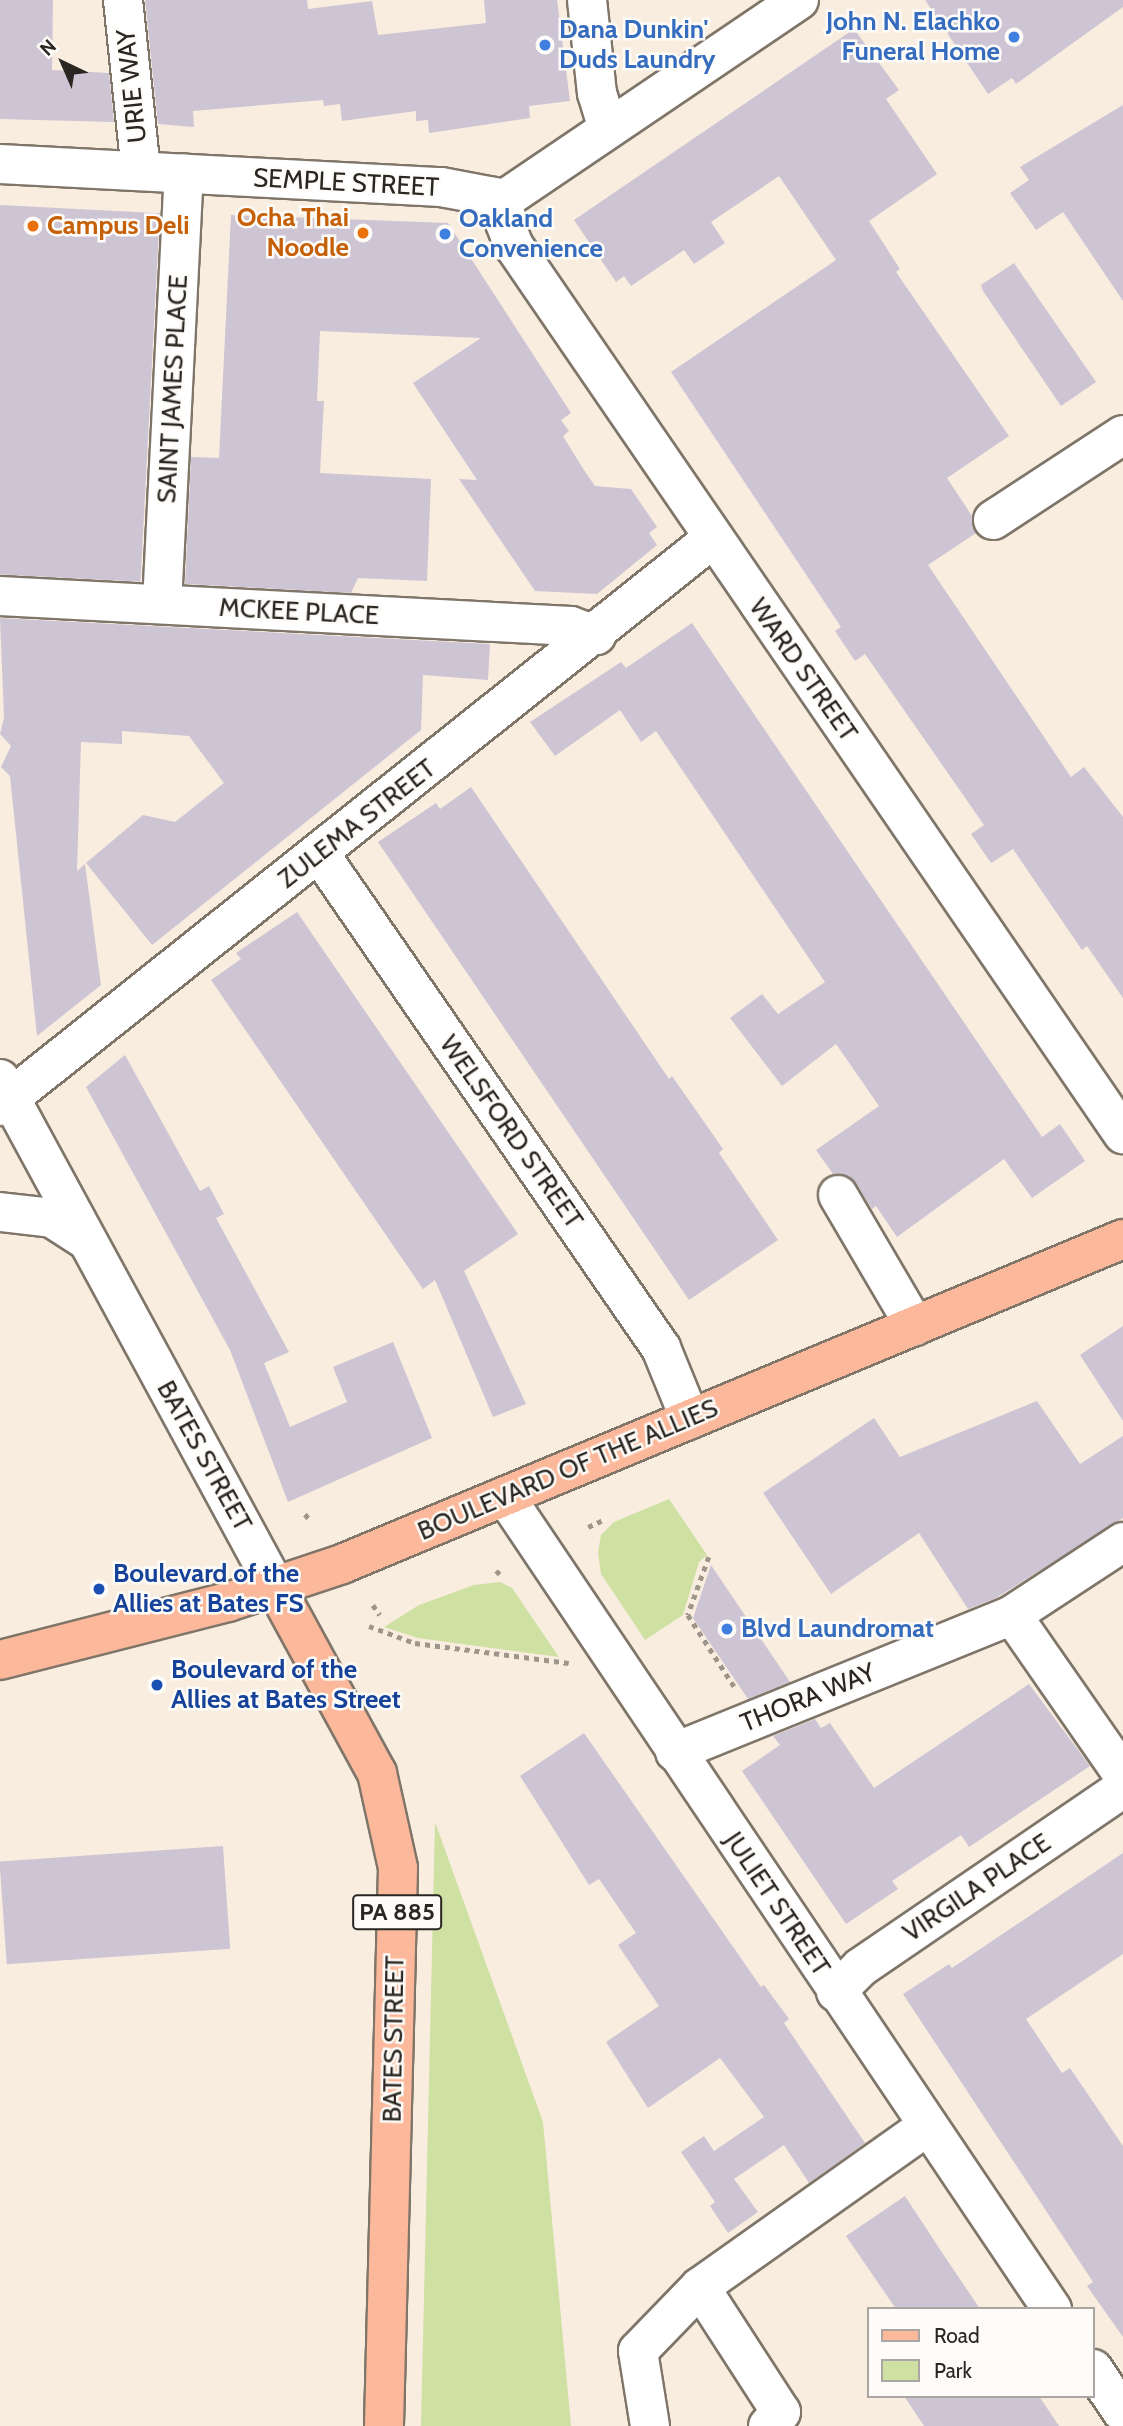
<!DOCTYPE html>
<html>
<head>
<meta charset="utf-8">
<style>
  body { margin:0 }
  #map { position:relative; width:1123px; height:2426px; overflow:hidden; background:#f9eddf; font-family:Cabin,sans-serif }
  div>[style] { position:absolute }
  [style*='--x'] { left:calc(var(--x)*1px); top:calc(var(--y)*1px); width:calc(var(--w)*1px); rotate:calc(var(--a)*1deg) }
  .green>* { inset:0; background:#cfe0a3 }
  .building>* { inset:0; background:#cdc5d4; transform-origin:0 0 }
  .path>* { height:4.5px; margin-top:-2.25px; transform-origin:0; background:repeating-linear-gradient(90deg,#9e958b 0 5px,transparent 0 10px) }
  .roads { filter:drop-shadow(2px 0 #7f7569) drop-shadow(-2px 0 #7f7569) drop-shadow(0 2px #7f7569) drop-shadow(0 -2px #7f7569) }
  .minor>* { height:38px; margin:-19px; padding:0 19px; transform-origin:19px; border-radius:19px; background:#fff }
  .major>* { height:38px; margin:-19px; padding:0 19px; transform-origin:19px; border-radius:19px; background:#fbb89a }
  .dots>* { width:19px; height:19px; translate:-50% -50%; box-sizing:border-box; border:4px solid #fefcf9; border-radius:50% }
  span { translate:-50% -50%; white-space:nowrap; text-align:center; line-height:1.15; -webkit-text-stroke:5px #fefcf9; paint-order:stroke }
  .shield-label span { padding:2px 5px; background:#fefcf9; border:2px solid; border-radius:5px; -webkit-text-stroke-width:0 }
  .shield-label { font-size:24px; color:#2a2621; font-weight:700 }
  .shop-label { font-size:26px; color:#366cbe; font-weight:700 }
  .right { translate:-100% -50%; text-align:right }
  .left { translate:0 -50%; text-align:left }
  .street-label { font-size:26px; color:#2a2621 }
  .food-label { font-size:26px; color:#c56008; font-weight:700 }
  .transit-label { font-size:26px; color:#164399; font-weight:700 }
  .legend { position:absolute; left:867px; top:2307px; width:228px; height:91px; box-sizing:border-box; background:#fefcf9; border:2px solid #a9a6a3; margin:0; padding:9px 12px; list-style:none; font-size:21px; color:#2a2621 }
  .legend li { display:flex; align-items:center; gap:14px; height:35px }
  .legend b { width:35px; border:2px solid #a9a6a3 }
  .north { position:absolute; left:28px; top:28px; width:70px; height:70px; -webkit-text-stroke:5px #fefcf9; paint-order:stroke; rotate:316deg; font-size:19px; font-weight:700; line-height:28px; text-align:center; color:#2a2621 }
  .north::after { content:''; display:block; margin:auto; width:24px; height:32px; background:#2a2621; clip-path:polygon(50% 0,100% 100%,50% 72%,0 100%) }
</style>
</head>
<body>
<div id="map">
  <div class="green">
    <div style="clip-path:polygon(669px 1499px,707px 1555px,699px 1562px,683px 1615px,645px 1640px,601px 1574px,598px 1552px,601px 1535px,614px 1522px)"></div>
    <div style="clip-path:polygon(500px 1582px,512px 1588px,559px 1657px,418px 1638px,384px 1627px,419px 1605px,474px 1585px)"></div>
    <div style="clip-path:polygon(435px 1822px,543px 2122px,571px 2426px,421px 2426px)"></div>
  </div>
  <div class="building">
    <div style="clip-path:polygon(0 0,53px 0,52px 70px,109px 73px,114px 122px,0 119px)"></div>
    <div style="clip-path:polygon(145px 0,307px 0,308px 9px,372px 1px,378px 35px,486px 23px,484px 0,557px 0,570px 101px,529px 106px,530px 118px,429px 133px,428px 120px,416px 121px,416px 111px,342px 121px,340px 104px,324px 106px,323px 100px,193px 111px,194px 127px,158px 124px)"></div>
    <div style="clip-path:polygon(925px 0,1123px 0,1123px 7px,1016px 84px,1012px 78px,988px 94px)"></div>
    <div style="clip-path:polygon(854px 29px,899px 90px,886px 99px,937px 174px,869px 221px,900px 269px,896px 272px,1009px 436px,947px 478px,972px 516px,976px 533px,928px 565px,1071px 777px,1084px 767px,1123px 817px,1123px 998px,1087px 946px,1082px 950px,1013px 849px,991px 863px,971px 834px,984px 825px,865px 654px,855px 661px,835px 631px,841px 627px,671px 372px,836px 260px,779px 176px,711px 222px,725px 243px,694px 264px,684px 250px,631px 286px,624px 276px,616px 282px,574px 220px)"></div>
    <div style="clip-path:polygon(1123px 105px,1123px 301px,1063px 212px,1036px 230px,1010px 193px,1029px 180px,1020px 167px)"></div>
    <div style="left:0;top:205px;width:160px;height:369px;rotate:3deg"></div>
    <div style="clip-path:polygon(231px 215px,448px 223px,571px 413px,561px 420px,569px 431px,563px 436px,582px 467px,595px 486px,631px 489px,657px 527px,649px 533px,657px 545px,597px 594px,535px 591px,459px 479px,477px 480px,413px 383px,481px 338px,320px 331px,317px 401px,324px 401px,320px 473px,431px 479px,427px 581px,358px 578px,351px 593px,185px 584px,191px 457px,219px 458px)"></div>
    <div style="clip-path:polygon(1014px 263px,1096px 382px,1061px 406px,983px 291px,981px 285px)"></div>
    <div style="clip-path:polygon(0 618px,490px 644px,488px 680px,423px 675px,421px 730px,152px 945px,86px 863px,143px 815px,175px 822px,224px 783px,189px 736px,122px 731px,122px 744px,81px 742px,77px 871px,85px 864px,101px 985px,37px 1036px,10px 776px,1px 767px,11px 746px,0 734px,4px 718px)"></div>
    <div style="clip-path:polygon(692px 623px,1042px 1137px,1060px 1124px,1085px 1161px,1032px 1198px,1004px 1159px,897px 1237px,876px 1206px,872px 1209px,856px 1183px,848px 1176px,833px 1174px,816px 1150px,879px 1106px,836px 1044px,782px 1086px,730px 1018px,762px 994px,778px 1014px,825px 982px,656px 731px,641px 742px,620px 710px,555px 756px,530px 722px,621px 662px,626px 668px)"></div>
    <div style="clip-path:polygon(471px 787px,669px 1079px,672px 1076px,723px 1149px,719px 1153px,778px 1240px,689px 1300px,378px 842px,436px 803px,440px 809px)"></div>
    <div style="clip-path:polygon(297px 912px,518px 1234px,464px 1271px,526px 1404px,493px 1417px,435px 1280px,423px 1289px,211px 980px,241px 959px,236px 953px)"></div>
    <div style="clip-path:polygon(125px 1055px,200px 1191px,209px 1186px,224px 1214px,216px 1218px,289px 1352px,264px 1363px,290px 1427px,347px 1402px,333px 1367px,393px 1342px,432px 1438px,288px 1502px,230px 1350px,86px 1087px)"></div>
    <div style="clip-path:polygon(1123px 1326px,1123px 1421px,1080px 1355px)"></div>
    <div style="clip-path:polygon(1037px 1401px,1080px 1464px,1123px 1436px,1123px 1518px,996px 1598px,968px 1609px,919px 1533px,831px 1594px,763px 1493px,874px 1418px,900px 1457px)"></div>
    <div style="clip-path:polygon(711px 1565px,790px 1682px,748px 1699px,693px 1618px)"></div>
    <div style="clip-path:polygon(1029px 1684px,1090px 1766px,969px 1847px,961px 1835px,892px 1881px,898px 1889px,846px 1924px,742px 1771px,780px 1745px,773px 1736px,815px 1719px,821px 1728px,830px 1723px,874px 1788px)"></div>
    <div style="clip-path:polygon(584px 1733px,761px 1987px,764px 1985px,789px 2019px,784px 2023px,865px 2143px,809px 2183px,784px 2145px,734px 2179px,758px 2212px,728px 2233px,710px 2206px,715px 2202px,681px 2152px,704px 2136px,714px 2151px,764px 2117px,720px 2058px,648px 2108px,606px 2042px,659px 2006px,618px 1945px,636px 1933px,599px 1879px,589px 1885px,520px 1776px)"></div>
    <div style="left:223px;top:1846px;width:103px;height:224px;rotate:86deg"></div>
    <div style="clip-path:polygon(1123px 1853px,1123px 1954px,1026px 2019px,1062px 2073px,1070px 2068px,1123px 2146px,1123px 2337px,1087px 2286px,1093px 2282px,903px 1994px,949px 1964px,952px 1968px)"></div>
    <div style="clip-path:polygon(905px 2196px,939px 2248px,980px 2309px,896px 2309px,846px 2236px)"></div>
    <div style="clip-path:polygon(904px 2396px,1039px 2396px,1059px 2426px,924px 2426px)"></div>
  </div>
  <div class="path">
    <div style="--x:305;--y:1514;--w:8;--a:50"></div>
    <div style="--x:588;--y:1527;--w:19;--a:-25"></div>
    <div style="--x:709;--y:1557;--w:62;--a:109.9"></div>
    <div style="--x:688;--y:1615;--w:85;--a:57.1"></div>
    <div style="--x:496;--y:1574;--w:7;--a:-45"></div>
    <div style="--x:373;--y:1605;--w:12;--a:55"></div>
    <div style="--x:369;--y:1626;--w:49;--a:20.3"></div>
    <div style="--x:415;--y:1643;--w:155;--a:7.4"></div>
    <div style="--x:250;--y:1674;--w:10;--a:-90"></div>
  </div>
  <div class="roads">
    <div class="minor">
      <div style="--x:123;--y:0;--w:172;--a:84"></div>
      <div style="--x:587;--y:0;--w:94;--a:83.9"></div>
      <div style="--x:597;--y:93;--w:37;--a:73"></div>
      <div style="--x:0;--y:164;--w:442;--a:3"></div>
      <div style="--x:441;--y:187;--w:65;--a:10.6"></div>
      <div style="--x:505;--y:199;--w:355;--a:-34.1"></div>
      <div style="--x:505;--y:199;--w:24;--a:90"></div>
      <div style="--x:505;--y:223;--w:25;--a:69"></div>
      <div style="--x:514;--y:246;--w:1077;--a:55.56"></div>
      <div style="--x:993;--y:520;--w:155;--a:-33.2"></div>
      <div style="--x:0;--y:596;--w:572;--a:3.01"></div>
      <div style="--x:571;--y:626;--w:27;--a:20"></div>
      <div style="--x:162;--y:604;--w:431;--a:-87.1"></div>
      <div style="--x:319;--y:853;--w:602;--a:55.36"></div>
      <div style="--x:661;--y:1348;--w:77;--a:67.8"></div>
      <div style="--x:0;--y:1079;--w:579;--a:61.53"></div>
      <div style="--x:0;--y:1106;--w:910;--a:-38.53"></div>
      <div style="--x:838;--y:1195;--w:152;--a:59.6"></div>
      <div style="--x:0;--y:1212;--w:52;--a:6.6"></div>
      <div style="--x:52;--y:1218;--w:37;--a:33"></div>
      <div style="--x:505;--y:1496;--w:980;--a:56.07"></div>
      <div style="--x:1012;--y:1615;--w:195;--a:55.2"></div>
      <div style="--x:675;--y:1752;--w:364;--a:-22.1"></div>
      <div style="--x:1012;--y:1615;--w:133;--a:-33.3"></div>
      <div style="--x:836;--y:1992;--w:35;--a:-45"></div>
      <div style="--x:861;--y:1967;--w:317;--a:-34.3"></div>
      <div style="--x:700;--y:2287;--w:149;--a:57.1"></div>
      <div style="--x:781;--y:2412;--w:19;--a:133"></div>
      <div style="--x:1093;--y:2369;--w:53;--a:55.7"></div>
      <div style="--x:650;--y:2426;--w:76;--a:-99.1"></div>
      <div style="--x:638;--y:2351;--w:89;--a:-45.9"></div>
      <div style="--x:700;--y:2287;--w:278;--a:-35.3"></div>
    </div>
    <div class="major">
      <div style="--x:276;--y:1588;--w:211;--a:61.4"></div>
      <div style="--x:377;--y:1773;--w:97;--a:77.5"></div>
      <div style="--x:398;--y:1868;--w:558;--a:91.44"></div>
      <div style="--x:0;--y:1660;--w:235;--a:-14.3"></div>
      <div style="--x:228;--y:1602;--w:120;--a:-18.4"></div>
      <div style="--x:342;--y:1564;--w:846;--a:-22.59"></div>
    </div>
  </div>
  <div class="dots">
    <div style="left:1014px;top:37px;background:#3f7fe0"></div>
    <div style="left:545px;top:45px;background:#3f7fe0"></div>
    <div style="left:33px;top:226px;background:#e8710a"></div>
    <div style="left:363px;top:233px;background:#e8710a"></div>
    <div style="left:445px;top:234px;background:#3f7fe0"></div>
    <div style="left:99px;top:1589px;background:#1a4fb4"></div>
    <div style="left:727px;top:1629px;background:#3f7fe0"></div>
    <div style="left:157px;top:1685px;background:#1a4fb4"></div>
  </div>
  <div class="shield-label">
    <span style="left:397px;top:1912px">PA 885</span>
  </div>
  <div class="shop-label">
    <span class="right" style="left:1000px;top:37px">John N. Elachko<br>Funeral Home</span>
    <span class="left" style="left:559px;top:45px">Dana Dunkin'<br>Duds Laundry</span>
    <span class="left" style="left:459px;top:234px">Oakland<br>Convenience</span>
    <span class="left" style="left:741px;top:1629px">Blvd Laundromat</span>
  </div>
  <div class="street-label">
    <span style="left:132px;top:86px;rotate:-96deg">URIE WAY</span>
    <span style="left:346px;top:183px;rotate:3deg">SEMPLE STREET</span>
    <span style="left:173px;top:389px;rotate:-87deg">SAINT JAMES PLACE</span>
    <span style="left:299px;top:612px;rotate:3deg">MCKEE PLACE</span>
    <span style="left:803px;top:670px;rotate:55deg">WARD STREET</span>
    <span style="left:357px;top:824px;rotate:-38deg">ZULEMA STREET</span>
    <span style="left:511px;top:1132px;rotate:55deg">WELSFORD STREET</span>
    <span style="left:204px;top:1456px;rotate:61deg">BATES STREET</span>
    <span style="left:568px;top:1470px;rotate:-23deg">BOULEVARD OF THE ALLIES</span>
    <span style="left:808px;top:1698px;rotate:-22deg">THORA WAY</span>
    <span style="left:977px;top:1888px;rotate:-34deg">VIRGILA PLACE</span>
    <span style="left:777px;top:1904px;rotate:56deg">JULIET STREET</span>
    <span style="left:394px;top:2039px;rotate:-89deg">BATES STREET</span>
  </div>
  <div class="food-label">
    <span class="right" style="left:349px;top:233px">Ocha Thai<br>Noodle</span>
    <span class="left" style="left:47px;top:226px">Campus Deli</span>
  </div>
  <div class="transit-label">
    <span class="left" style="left:113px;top:1589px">Boulevard of the<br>Allies at Bates FS</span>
    <span class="left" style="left:171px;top:1685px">Boulevard of the<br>Allies at Bates Street</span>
  </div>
  <ul class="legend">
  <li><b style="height:9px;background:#fbb89a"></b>Road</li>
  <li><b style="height:19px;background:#cfe0a3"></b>Park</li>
  </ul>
  <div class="north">N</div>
</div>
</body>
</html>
